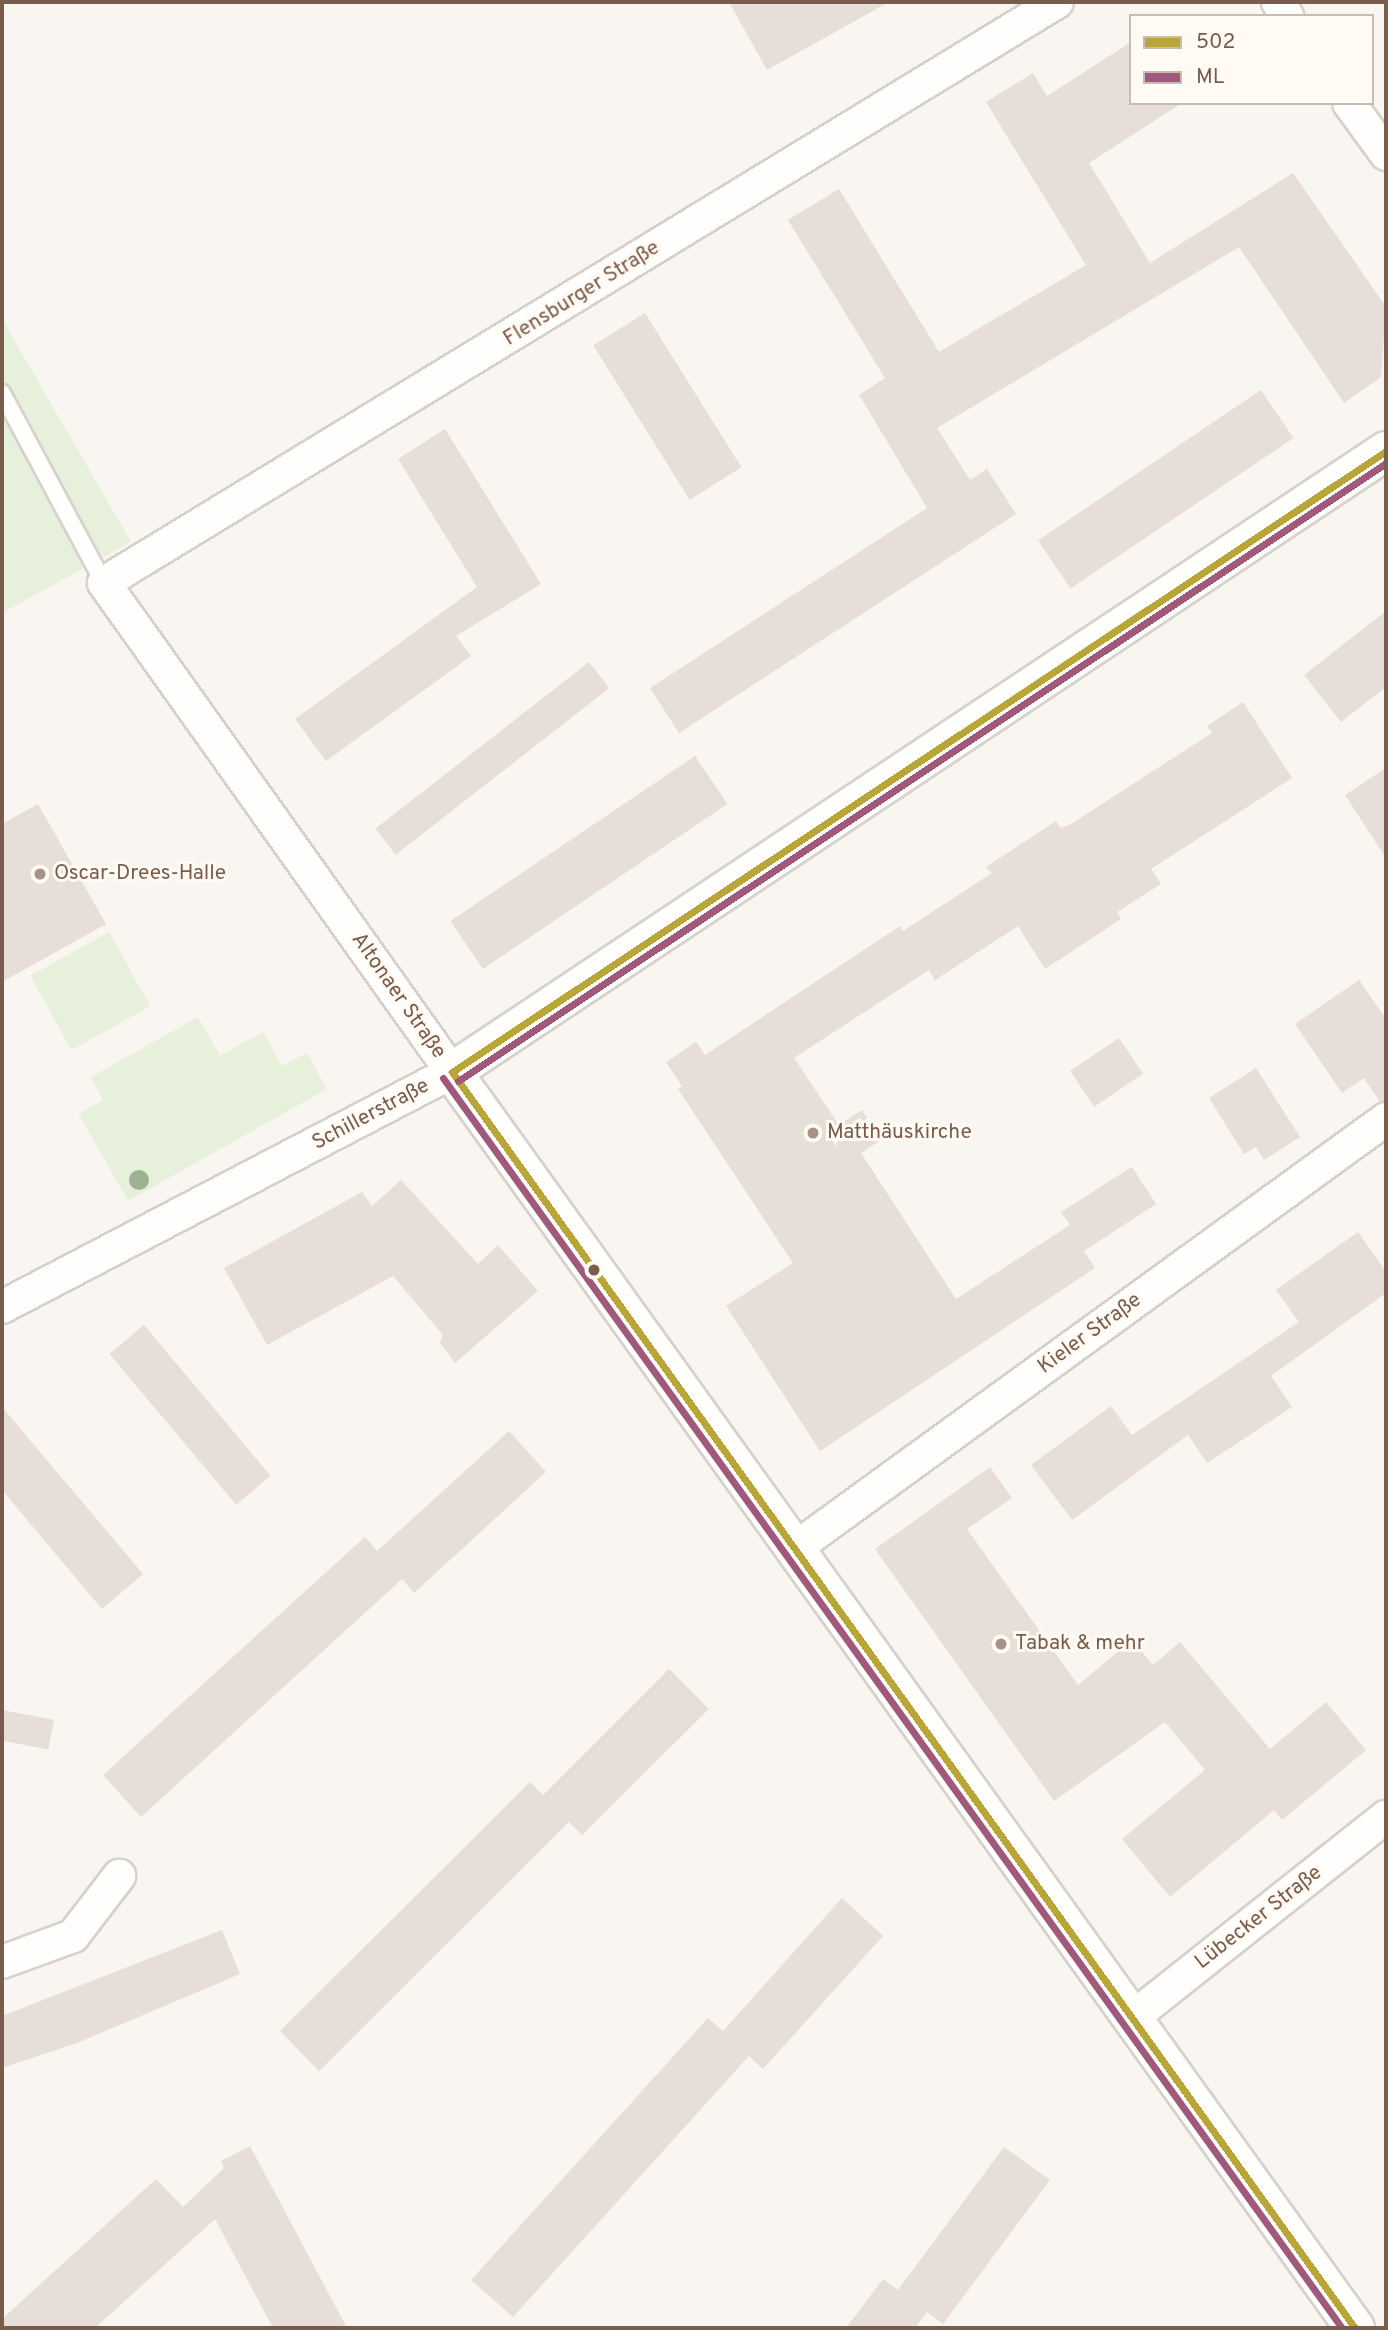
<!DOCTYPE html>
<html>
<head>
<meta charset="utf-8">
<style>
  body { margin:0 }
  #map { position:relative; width:1388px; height:2330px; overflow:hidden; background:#f9f5f0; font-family:Overpass,sans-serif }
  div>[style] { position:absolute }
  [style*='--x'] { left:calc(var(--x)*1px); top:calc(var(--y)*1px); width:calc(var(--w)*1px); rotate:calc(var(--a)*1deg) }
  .green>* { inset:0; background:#e7f0db; transform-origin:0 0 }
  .building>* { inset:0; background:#e6ded7; transform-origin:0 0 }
  .roads { filter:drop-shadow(2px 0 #d7d1cb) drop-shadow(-2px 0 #d7d1cb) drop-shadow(0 2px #d7d1cb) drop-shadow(0 -2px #d7d1cb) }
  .service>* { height:16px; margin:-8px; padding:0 8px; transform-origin:8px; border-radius:8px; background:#fefefd }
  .minor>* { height:32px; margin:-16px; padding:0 16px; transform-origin:16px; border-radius:16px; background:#fefefd }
  .tertiary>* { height:38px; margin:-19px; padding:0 19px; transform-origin:19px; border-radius:19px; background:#fefefd }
  .bus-1>* { height:7px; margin:-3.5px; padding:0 3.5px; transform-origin:3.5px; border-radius:3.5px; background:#baa636 }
  .bus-2>* { height:7px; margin:-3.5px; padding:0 3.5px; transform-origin:3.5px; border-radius:3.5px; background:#a0587b }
  .trees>* { width:20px; height:20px; margin:-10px; border-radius:50%; background:#9eb190 }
  .dots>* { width:19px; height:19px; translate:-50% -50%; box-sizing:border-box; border:4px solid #fffaf3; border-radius:50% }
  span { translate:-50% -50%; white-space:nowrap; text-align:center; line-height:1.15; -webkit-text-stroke:6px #fffaf3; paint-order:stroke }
  .street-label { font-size:21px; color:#7a5c4d }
  .poi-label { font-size:21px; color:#7a5c4d }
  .left { translate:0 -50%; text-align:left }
  .frame { position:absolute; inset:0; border:4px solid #7a5c4d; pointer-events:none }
  .legend { position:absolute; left:1129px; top:14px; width:245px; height:91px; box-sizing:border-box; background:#fffaf3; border:2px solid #cabbb1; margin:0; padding:9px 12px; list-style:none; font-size:21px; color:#7a5c4d }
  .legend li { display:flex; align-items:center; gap:14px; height:35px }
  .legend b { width:35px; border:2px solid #cabbb1 }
</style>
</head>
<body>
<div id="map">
  <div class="green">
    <div style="clip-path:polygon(2px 319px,131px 542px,2px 613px)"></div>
    <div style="left:109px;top:932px;width:85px;height:90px;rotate:61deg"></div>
    <div style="clip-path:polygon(198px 1017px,220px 1056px,263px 1032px,282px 1066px,307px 1053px,327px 1089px,128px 1201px,79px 1114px,103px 1100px,91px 1077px)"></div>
  </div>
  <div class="building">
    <div style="clip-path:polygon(729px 2px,889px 2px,767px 70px)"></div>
    <div style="clip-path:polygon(1131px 42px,1131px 103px,1182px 103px,1089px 163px,1150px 263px,1293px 173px,1386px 307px,1381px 377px,1344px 403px,1239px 247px,937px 428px,970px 480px,987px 469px,1016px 514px,679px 733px,650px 688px,927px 508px,859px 395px,885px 378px,788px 220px,839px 189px,939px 352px,1086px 265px,986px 102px,1033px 73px,1047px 96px)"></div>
    <div style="left:645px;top:313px;width:182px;height:61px;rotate:58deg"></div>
    <div style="left:1261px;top:390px;width:58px;height:269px;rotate:56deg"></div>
    <div style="clip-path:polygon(445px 429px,541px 584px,456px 636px,471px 656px,326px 761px,295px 719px,477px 587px,398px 459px)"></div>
    <div style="clip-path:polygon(1386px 611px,1386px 687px,1341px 722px,1304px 675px)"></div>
    <div style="left:589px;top:662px;width:33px;height:271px;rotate:52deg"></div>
    <div style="clip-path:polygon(1243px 702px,1292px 778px,1151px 869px,1161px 884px,1117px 912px,1121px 919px,1045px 969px,1018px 926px,935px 980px,929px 970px,794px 1058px,839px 1125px,862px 1110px,881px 1140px,861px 1153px,956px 1299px,1070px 1225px,1061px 1212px,1132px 1167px,1156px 1204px,1084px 1251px,1095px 1268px,820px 1451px,726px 1306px,793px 1263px,678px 1089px,682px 1086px,666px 1062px,696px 1042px,705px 1055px,900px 926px,903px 931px,992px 873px,986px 867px,1056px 821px,1061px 828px,1071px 824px,1212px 733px,1207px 726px)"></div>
    <div style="left:695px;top:756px;width:58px;height:295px;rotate:56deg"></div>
    <div style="clip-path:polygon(1386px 768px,1386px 858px,1345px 795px)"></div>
    <div style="clip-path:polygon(38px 804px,106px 924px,2px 982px,2px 824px)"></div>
    <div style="clip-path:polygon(1359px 980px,1386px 1019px,1386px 1101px,1380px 1102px,1364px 1078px,1342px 1093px,1295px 1024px)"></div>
    <div style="left:1119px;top:1038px;width:43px;height:59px;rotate:56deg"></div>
    <div style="clip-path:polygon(1256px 1068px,1300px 1137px,1264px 1160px,1256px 1147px,1244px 1154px,1209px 1098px)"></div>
    <div style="clip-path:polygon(401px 1180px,478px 1264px,498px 1245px,538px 1291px,455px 1363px,440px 1343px,443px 1335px,393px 1276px,267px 1345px,224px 1268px,362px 1192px,372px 1206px)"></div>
    <div style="clip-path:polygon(1358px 1232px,1386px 1272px,1386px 1293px,1271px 1376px,1292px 1407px,1207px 1463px,1188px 1435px,1072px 1520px,1031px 1465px,1111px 1406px,1132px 1435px,1299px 1322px,1276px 1290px)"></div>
    <div style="left:144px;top:1325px;width:197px;height:45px;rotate:50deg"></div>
    <div style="clip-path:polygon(2px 1407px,143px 1574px,102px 1609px,2px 1490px)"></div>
    <div style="clip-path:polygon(509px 1431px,546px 1472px,414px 1593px,402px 1579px,141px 1817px,103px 1775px,365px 1537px,377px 1551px)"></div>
    <div style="clip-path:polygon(990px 1467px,1012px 1498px,967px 1529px,1078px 1685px,1132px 1640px,1153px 1665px,1180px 1642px,1270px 1749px,1326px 1702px,1366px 1750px,1282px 1820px,1274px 1810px,1170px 1897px,1122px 1839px,1205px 1770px,1165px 1722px,1054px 1801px,875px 1549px)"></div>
    <div style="clip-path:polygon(669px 1669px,709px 1709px,582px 1835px,569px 1822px,319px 2071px,280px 2031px,530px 1782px,543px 1795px)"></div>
    <div style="left:2px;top:1710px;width:53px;height:30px;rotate:11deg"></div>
    <div style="clip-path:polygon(842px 1898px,883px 1936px,763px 2069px,749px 2056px,513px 2317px,471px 2280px,708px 2018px,723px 2031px)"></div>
    <div style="clip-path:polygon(222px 1930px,240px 1974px,77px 2043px,2px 2068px,2px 2016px)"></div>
    <div style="clip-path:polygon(250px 2146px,347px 2328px,273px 2328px,215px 2219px,95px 2328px,2px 2328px,2px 2319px,156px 2179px,183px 2207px,224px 2168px,221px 2161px)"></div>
    <div style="clip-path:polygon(1004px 2147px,1050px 2180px,943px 2324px,927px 2312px,915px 2328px,846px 2328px,883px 2279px,898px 2290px)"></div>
  </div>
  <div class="roads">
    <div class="service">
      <div style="--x:2;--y:393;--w:216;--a:61.8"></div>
    </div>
    <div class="minor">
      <div style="--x:1278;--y:2;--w:17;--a:57"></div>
      <div style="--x:1349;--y:103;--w:63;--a:54"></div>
      <div style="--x:2;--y:1307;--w:508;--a:-27.57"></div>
      <div style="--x:452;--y:1072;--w:600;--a:-125.44"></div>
      <div style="--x:104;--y:583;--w:1116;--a:-31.37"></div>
      <div style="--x:794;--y:1549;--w:732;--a:-35.99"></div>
      <div style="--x:2;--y:1962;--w:76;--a:-20.1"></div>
      <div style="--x:73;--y:1936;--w:76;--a:-52.5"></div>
      <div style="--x:1132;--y:2018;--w:324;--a:-38.4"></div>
    </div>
    <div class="tertiary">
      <div style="--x:1355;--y:2328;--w:1547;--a:-125.71"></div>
      <div style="--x:452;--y:1072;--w:1122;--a:-33.62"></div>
    </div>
  </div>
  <div class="bus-1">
    <div style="--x:452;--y:1072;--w:1547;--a:54.29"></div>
    <div style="--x:452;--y:1072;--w:1122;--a:-33.62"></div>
  </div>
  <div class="bus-2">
    <div style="--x:443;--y:1078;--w:1540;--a:54.28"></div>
    <div style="--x:458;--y:1081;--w:1115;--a:-33.66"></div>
  </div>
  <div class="trees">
    <div style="left:139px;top:1180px"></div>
  </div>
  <div class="dots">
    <div style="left:40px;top:874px;background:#a69286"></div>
    <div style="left:813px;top:1133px;background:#a69286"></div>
    <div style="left:594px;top:1270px;background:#7a5c4d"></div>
    <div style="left:1001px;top:1644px;background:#a69286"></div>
  </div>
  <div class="street-label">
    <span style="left:582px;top:294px;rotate:-32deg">Flensburger Straße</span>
    <span style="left:398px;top:996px;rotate:55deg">Altonaer Straße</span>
    <span style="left:371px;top:1115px;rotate:-28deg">Schillerstraße</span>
    <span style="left:1090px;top:1334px;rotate:-36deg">Kieler Straße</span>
    <span style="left:1259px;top:1918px;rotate:-38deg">Lübecker Straße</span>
  </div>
  <div class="poi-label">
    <span class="left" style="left:54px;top:874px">Oscar-Drees-Halle</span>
    <span class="left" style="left:827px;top:1133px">Matthäuskirche</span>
    <span class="left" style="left:1015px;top:1644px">Tabak &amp; mehr</span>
  </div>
  <div class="frame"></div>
  <ul class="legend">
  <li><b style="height:9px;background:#baa636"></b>502</li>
  <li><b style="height:9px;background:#a0587b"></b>ML</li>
  </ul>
</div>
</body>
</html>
